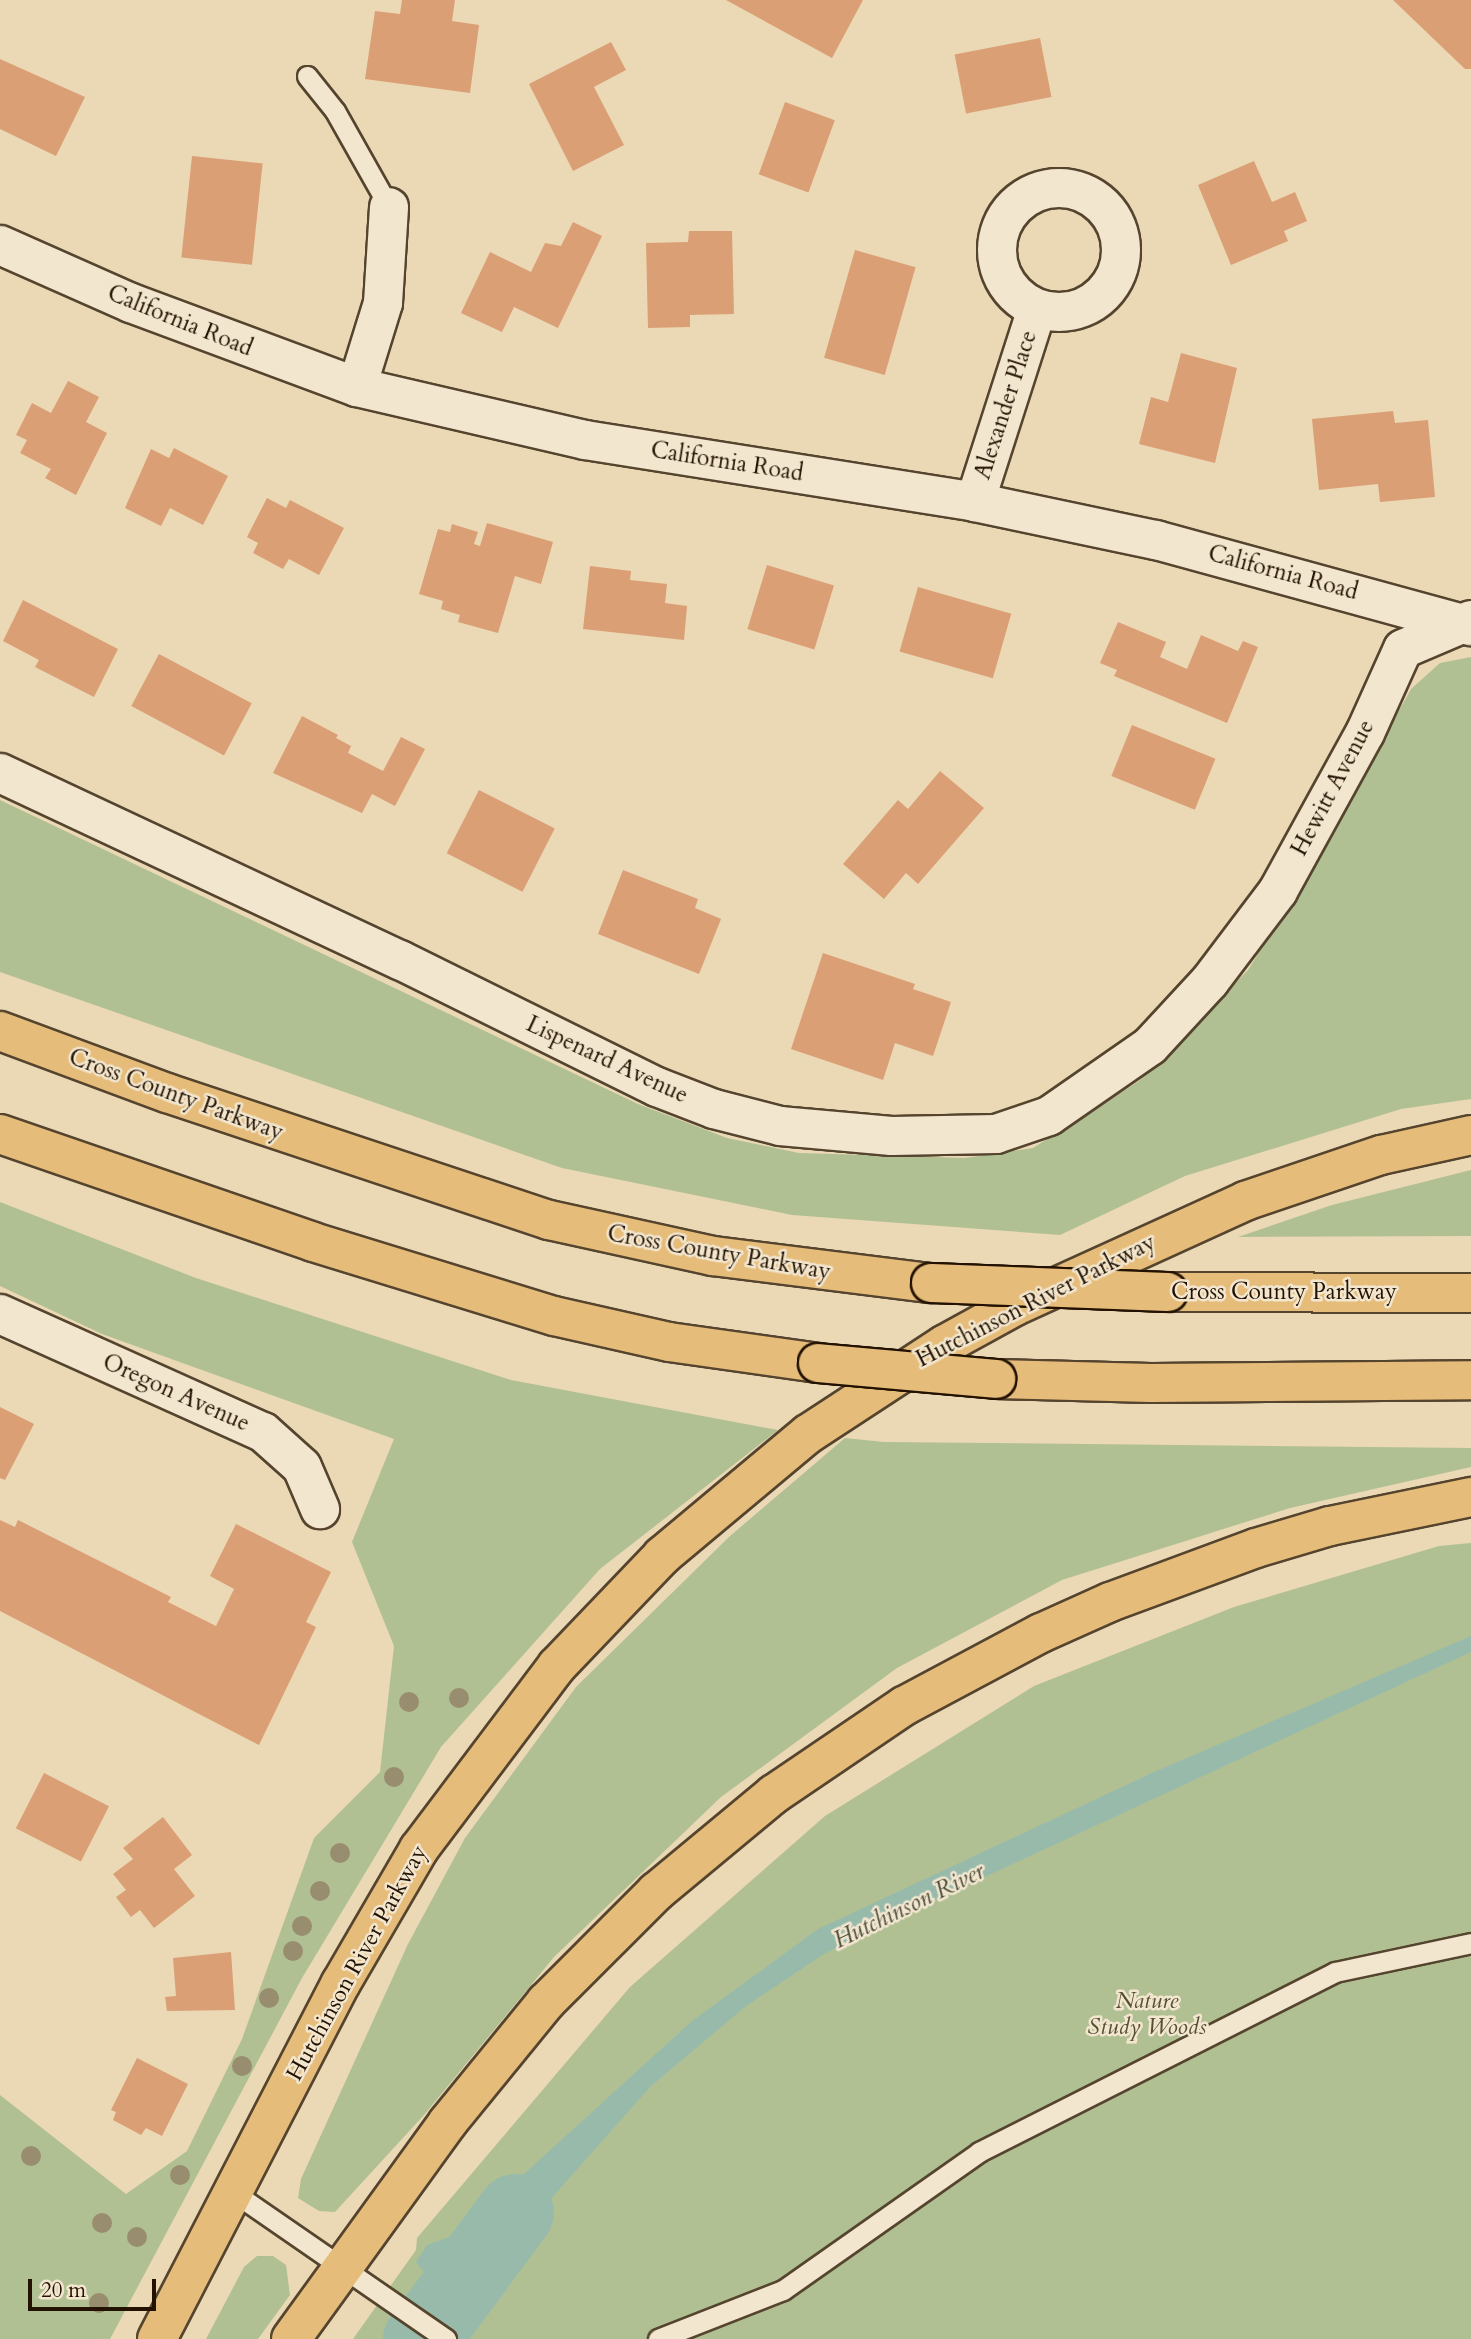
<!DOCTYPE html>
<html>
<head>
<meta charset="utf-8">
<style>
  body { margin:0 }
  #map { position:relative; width:1471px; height:2339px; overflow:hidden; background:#ebd8b5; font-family:Cardo,serif }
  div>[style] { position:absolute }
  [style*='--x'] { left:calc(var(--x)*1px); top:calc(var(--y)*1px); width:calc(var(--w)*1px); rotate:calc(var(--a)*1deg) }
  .green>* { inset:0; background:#b1c093 }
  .water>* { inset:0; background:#98baab }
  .river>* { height:77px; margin:-38.5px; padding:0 38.5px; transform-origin:38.5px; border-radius:38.5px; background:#98baab }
  .building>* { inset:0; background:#db9f75; transform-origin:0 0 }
  .roads { filter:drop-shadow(2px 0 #55442e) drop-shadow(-2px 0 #55442e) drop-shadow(0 2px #55442e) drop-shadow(0 -2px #55442e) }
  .lane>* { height:19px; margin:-9.5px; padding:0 9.5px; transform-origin:9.5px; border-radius:9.5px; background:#f2e6cf }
  .street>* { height:38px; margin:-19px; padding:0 19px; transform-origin:19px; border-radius:19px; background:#f2e6cf }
  .street>.ring { margin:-19px; padding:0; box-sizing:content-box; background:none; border:38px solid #f2e6cf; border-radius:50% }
  .secondary>* { height:38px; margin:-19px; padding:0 19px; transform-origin:19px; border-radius:19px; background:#f2e6cf }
  .highway>* { height:38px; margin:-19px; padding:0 19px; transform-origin:19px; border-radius:19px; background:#e6bc7a }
  .bridges { filter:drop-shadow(2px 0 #231201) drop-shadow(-2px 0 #231201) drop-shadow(0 2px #231201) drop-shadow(0 -2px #231201) }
  .highway-bridge>* { height:38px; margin:-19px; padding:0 19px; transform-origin:19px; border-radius:19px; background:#e6bc7a }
  .trees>* { width:20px; height:20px; margin:-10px; border-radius:50%; background:#988d6e }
  span { translate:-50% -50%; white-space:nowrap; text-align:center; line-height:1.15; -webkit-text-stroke:5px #f2e6cf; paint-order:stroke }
  .street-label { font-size:23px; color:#231201 }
  .park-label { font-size:23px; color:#554f34; font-style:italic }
  .water-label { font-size:24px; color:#4c4d3c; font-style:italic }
  .scale { position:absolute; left:28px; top:2279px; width:128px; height:32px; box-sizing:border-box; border:4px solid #231201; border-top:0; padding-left:9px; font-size:21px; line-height:24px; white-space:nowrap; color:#231201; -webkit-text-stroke:5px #f2e6cf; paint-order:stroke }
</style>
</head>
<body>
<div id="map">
  <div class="green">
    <div style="clip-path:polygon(1471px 657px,1471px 1099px,1401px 1109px,1185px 1176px,1060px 1235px,792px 1215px,562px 1168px,0 972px,0 800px,638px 1104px,727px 1138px,799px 1153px,965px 1158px,1033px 1148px,1139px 1081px,1248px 970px,1317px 859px,1411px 689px,1440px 663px)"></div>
    <div style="clip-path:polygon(1471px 1170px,1471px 1236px,1238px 1237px,1332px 1205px)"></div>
    <div style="clip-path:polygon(0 1202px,196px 1278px,511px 1380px,778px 1430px,600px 1569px,441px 1747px,302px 1978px,110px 2339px,0 2339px,0 2095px,126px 2194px,187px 2151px,242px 2039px,314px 1838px,380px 1772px,394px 1646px,352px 1542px,394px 1439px,102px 1334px,0 1286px)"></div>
    <div style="clip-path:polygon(845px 1438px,884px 1442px,1471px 1448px,1471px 1467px,1290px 1508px,1062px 1580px,897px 1668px,721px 1797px,554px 1957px,424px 2115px,335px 2212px,319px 2211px,298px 2198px,301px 2179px,408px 1944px,465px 1838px,576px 1687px,730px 1536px)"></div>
    <div style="clip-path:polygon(1471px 1543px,1471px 2339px,353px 2339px,416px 2250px,417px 2238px,630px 1987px,825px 1816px,1034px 1686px,1234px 1607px,1439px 1546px)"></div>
    <div style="clip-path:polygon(257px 2256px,273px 2256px,286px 2265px,290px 2295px,258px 2339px,206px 2339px,244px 2267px)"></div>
  </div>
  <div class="water">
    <div style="clip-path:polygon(1471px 1636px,1471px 1652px,894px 1919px,824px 1954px,746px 2006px,650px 2087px,502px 2254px,508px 2288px,493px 2307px,477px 2313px,432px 2283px,416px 2262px,427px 2245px,471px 2229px,514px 2183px,692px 2021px,818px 1929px,1154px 1772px)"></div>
  </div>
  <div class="river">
    <div style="--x:421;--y:2339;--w:158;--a:-53.5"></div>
  </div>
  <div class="building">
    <div style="clip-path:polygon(402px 0,455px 0,452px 21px,479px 25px,470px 93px,365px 79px,375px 11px,400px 14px)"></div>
    <div style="clip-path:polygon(726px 0,863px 0,832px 58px)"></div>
    <div style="clip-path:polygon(1393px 0,1471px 0,1471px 69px,1465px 69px)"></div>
    <div style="left:1040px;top:38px;width:60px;height:87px;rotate:79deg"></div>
    <div style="clip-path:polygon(611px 42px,626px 70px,594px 87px,624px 145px,573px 171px,529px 84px)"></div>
    <div style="clip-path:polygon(0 59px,85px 97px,56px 156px,0 129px)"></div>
    <div style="left:785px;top:102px;width:53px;height:77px;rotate:20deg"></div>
    <div style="left:192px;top:156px;width:71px;height:102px;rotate:6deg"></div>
    <div style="clip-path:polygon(1254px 161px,1272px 202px,1295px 192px,1307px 221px,1284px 231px,1288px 241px,1231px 265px,1198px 185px)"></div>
    <div style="clip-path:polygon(573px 222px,602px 236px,558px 328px,514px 307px,502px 332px,461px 313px,490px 252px,531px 272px,545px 243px,561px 246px)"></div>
    <div style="clip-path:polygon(689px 231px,732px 231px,734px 314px,690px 315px,690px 327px,648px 328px,646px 243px,688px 242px)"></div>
    <div style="left:855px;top:250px;width:63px;height:112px;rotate:16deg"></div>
    <div style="clip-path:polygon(1181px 353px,1237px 368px,1215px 463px,1139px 444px,1151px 397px,1168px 402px)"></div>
    <div style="clip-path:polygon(68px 381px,99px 397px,86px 422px,107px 433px,76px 495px,45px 478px,51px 469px,20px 453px,27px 440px,16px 435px,32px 403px,51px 413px)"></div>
    <div style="clip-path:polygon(1393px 411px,1395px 423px,1428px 420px,1435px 497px,1380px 502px,1378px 484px,1319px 490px,1312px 419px)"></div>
    <div style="clip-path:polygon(174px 448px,228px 476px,203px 525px,170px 508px,161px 526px,125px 508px,151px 449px,169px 458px)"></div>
    <div style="clip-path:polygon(267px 498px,286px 508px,290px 500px,344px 528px,319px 575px,289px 559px,283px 569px,253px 553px,258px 543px,247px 537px)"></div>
    <div style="clip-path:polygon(487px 523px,553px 542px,541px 584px,515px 576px,498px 633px,458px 622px,460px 615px,441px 609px,443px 601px,419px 594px,438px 529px,450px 532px,452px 524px,478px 532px,474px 544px,480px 546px)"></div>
    <div style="left:767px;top:565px;width:70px;height:67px;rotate:17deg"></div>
    <div style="clip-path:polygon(590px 566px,631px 571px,630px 580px,667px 584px,665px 603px,687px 606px,684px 640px,583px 629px)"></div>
    <div style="left:918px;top:587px;width:97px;height:67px;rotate:16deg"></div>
    <div style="clip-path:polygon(23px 600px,118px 649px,94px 697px,35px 667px,39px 660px,3px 641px)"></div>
    <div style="clip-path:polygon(1118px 622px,1166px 642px,1160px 657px,1187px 669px,1201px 635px,1238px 651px,1243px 641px,1258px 647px,1227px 723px,1114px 676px,1117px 670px,1100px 663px)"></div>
    <div style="left:159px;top:654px;width:105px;height:59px;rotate:28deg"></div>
    <div style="clip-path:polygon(302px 716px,338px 735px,336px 738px,351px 746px,348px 753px,383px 771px,401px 737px,425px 749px,395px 806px,372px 794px,362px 813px,273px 773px)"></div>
    <div style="left:1132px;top:725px;width:90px;height:55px;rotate:22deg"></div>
    <div style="clip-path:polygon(940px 771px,984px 808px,918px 884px,906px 873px,884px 899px,843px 864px,898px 800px,908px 809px)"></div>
    <div style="left:479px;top:790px;width:85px;height:71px;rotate:27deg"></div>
    <div style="clip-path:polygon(623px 870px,698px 899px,695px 908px,721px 919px,699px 974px,598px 934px)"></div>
    <div style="clip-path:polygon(823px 953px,915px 984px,913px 989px,951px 1002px,933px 1056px,895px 1043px,883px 1080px,791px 1049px)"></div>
    <div style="clip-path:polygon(0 1407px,34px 1424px,5px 1480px,0 1478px)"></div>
    <div style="clip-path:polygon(0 1520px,15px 1527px,18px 1520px,171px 1597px,168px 1602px,216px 1626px,234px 1589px,210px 1576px,236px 1524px,331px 1572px,306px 1622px,316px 1627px,259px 1745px,0 1611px)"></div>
    <div style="left:44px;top:1773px;width:73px;height:62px;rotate:27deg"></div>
    <div style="clip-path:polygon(163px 1817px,192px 1855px,174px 1869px,195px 1896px,154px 1928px,140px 1910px,131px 1917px,116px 1897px,126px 1890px,113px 1874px,133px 1859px,123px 1848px)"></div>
    <div style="clip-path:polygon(231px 1952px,235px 2010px,167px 2011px,165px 1997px,176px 1996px,173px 1958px)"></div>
    <div style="clip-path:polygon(137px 2058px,188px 2084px,162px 2136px,146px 2128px,141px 2135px,113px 2120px,116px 2112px,111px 2110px)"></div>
  </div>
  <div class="roads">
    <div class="lane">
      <div style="--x:307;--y:76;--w:45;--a:51.3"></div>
      <div style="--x:335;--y:111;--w:110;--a:60.6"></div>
      <div style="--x:233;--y:2192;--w:259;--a:34.6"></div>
      <div style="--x:658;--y:2339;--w:134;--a:-21.4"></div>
      <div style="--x:783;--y:2290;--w:240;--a:-35.1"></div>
      <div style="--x:979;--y:2152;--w:399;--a:-26.8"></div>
      <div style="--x:1335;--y:1972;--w:139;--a:-12"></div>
    </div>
    <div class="street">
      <div class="ring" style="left:997px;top:188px;width:86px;height:86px"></div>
      <div style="--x:357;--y:387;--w:88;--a:-72.8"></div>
      <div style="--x:383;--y:303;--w:96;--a:-86.4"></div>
      <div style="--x:975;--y:502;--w:203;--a:-72.2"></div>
      <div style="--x:0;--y:773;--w:442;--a:25.1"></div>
      <div style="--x:400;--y:960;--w:287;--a:26.3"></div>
      <div style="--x:657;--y:1087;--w:61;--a:21.1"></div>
      <div style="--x:714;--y:1109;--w:68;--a:14.4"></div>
      <div style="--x:780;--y:1126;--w:112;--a:5.1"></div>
      <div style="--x:892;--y:1136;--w:104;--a:-1.1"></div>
      <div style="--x:996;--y:1134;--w:56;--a:-18.8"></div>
      <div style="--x:1049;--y:1116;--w:123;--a:-34.7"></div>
      <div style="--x:1150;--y:1046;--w:88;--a:-47.3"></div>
      <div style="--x:1210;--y:981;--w:113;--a:-52.9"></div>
      <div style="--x:1278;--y:891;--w:180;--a:-61.2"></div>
      <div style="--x:1365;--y:733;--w:92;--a:-65.7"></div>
      <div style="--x:1403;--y:649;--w:74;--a:-23.1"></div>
      <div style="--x:0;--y:1314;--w:288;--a:24.2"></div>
      <div style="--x:263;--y:1432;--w:52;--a:41.9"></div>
      <div style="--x:302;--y:1467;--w:46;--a:66.8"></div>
    </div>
    <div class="secondary">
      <div style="--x:0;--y:245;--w:143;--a:23.9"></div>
      <div style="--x:131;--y:303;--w:241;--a:20.4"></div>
      <div style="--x:357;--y:387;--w:234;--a:13.1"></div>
      <div style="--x:585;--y:440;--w:395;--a:9"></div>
      <div style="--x:975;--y:502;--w:185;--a:11.9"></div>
      <div style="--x:1156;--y:540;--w:327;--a:15.3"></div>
    </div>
    <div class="highway">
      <div style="--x:0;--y:1031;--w:178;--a:20.4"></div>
      <div style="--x:167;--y:1093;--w:403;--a:18.4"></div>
      <div style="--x:549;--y:1220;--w:168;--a:12.4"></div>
      <div style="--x:713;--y:1256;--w:220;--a:7.1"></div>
      <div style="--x:0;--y:1134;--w:331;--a:19"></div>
      <div style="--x:313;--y:1242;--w:252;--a:17.1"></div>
      <div style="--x:554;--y:1316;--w:118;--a:12.7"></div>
      <div style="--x:669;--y:1342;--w:150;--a:8"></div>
      <div style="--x:1168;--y:1292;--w:303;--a:0.2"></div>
      <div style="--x:996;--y:1379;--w:155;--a:1.5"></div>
      <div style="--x:1151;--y:1383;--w:320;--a:-0.5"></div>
      <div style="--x:157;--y:2339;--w:401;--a:-62.7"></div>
      <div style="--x:341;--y:1983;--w:155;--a:-59.8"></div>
      <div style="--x:419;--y:1849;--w:229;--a:-53"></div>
      <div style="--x:557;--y:1666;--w:152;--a:-46.3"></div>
      <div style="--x:662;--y:1556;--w:190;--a:-39.9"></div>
      <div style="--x:808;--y:1434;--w:163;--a:-33.2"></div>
      <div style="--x:944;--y:1345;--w:81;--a:-28.8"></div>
      <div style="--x:1015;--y:1306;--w:253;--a:-24.5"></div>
      <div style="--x:1245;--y:1201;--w:144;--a:-18.7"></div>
      <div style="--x:1381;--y:1155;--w:92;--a:-12.5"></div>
      <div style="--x:291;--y:2339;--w:268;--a:-54.1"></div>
      <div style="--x:448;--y:2122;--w:155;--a:-50.8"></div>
      <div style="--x:546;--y:2002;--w:156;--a:-45"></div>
      <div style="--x:656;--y:1892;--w:153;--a:-39.7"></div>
      <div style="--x:774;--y:1794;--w:157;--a:-34.1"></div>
      <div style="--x:904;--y:1706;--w:155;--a:-28.1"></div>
      <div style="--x:1041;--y:1633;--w:76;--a:-24.2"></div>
      <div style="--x:1110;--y:1602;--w:156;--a:-20.3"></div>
      <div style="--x:1256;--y:1548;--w:77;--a:-16.6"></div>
      <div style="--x:1330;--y:1526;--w:144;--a:-11.6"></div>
    </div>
  </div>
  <div class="bridges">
    <div class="highway-bridge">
      <div style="--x:931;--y:1283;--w:237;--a:2.2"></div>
      <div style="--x:818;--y:1363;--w:179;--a:5.1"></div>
    </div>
  </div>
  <div class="trees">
    <div style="left:459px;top:1698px"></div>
    <div style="left:409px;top:1702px"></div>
    <div style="left:394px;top:1777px"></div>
    <div style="left:340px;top:1853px"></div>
    <div style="left:320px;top:1891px"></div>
    <div style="left:302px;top:1926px"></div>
    <div style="left:293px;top:1951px"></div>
    <div style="left:269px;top:1998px"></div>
    <div style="left:242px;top:2066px"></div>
    <div style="left:31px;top:2156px"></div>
    <div style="left:180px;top:2175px"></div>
    <div style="left:102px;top:2223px"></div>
    <div style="left:137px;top:2237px"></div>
    <div style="left:99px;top:2303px"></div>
  </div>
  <div class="street-label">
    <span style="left:180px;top:321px;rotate:22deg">California Road</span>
    <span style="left:1006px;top:405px;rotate:-72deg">Alexander Place</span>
    <span style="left:727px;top:462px;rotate:9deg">California Road</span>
    <span style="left:1283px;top:573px;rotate:15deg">California Road</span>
    <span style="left:1333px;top:788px;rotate:-62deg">Hewitt Avenue</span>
    <span style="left:607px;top:1060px;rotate:25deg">Lispenard Avenue</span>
    <span style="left:176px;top:1095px;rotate:20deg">Cross County Parkway</span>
    <span style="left:719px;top:1253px;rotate:10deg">Cross County Parkway</span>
    <span style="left:1284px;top:1292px">Cross County Parkway</span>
    <span style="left:1036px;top:1301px;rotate:-27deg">Hutchinson River Parkway</span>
    <span style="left:176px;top:1393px;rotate:24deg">Oregon Avenue</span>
    <span style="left:357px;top:1963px;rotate:-61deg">Hutchinson River Parkway</span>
  </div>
  <div class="park-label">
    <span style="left:1147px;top:2014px">Nature<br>Study Woods</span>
  </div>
  <div class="water-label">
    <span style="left:909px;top:1906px;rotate:-26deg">Hutchinson River</span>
  </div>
  <div class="scale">20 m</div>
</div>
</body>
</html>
